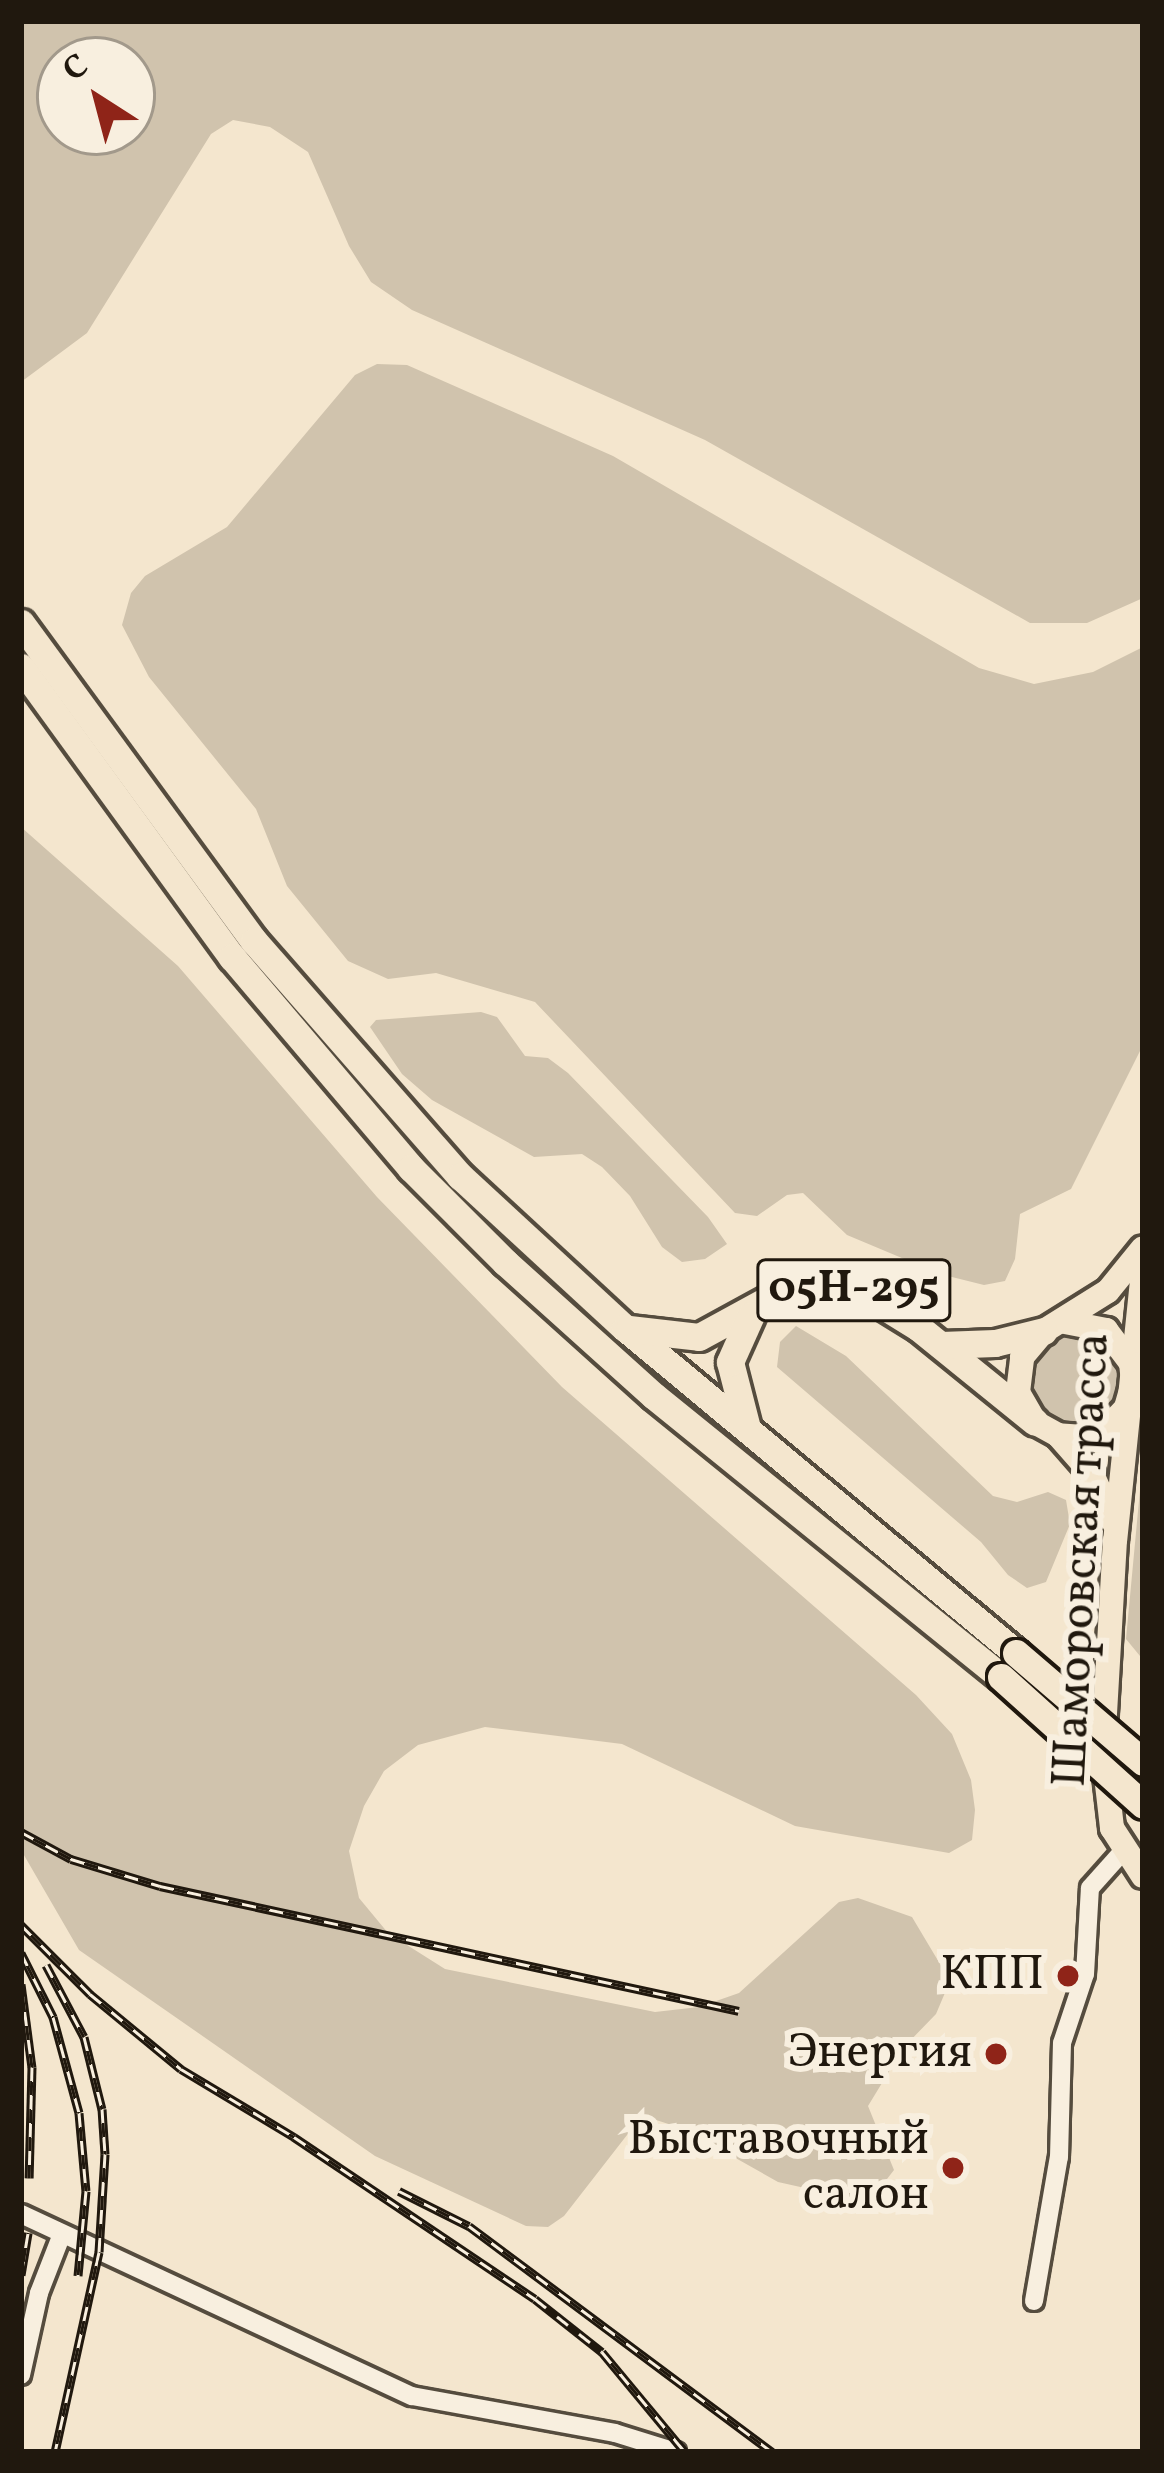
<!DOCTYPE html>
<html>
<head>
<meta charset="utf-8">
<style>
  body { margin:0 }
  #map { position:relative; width:1164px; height:2473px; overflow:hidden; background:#f4e6ce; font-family:Vollkorn,serif }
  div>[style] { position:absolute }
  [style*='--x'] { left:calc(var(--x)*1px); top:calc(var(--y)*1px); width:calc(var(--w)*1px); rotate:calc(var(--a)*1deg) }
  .green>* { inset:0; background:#d0c3ad }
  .round { border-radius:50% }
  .roads { filter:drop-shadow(3px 0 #554c3e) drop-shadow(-3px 0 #554c3e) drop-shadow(0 3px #554c3e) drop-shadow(0 -3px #554c3e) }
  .minor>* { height:18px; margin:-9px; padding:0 9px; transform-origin:9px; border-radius:9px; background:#f8efdf }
  .major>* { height:24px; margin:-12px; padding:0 12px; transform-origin:12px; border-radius:12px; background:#f4e6ce }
  .highway>* { height:27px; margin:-13.5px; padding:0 13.5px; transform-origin:13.5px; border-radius:13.5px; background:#f4e6ce }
  .rail>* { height:9px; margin-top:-4.5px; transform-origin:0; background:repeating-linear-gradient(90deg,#f8efdf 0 14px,#20180e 0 28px); box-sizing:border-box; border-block:3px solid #20180e }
  .bridges { filter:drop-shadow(3px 0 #20180e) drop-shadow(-3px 0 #20180e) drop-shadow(0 3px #20180e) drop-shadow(0 -3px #20180e) }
  .highway-bridge>* { height:27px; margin:-13.5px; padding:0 13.5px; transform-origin:13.5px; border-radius:13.5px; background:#f4e6ce }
  .dots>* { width:33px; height:33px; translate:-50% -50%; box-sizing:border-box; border:6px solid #f8efdf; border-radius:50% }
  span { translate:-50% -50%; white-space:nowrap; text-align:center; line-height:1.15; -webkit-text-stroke:12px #f8efdf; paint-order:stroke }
  .shield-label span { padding:3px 9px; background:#f8efdf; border:3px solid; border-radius:9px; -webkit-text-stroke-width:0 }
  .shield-label { font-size:45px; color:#20180e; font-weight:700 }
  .street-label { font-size:48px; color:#20180e }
  .poi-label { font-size:48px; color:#20180e }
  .right { translate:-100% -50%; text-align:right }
  .frame { position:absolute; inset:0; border:24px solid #20180e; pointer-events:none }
  .north { position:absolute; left:36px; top:36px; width:120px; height:120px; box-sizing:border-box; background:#f8efdf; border:3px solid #a2998b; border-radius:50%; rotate:324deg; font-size:33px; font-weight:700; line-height:48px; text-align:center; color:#20180e }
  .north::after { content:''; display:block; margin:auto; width:42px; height:54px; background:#8f2418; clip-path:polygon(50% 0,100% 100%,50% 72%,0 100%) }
</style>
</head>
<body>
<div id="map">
  <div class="green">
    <div style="clip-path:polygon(evenodd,21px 21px,1143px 21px,1143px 598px,1087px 623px,1030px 623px,705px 440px,412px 310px,371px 282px,349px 246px,308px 152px,270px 127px,233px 120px,211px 134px,87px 333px,21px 382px,21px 21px,132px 60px,132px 132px,60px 132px,60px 60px,132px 60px)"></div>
    <div style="clip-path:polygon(377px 364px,407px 365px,613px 456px,979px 668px,1034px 684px,1093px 672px,1143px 647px,1143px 1045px,1071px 1189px,1020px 1214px,1015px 1259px,1005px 1281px,984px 1285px,940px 1274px,847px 1235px,803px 1193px,787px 1195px,757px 1216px,735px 1213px,535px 1002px,436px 973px,388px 979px,348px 961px,287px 886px,256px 809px,149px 677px,122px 625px,131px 593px,145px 576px,227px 527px,355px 375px)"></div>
    <div style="clip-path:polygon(21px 827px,178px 966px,377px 1197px,562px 1387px,916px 1695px,952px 1734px,971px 1780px,975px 1810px,972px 1840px,949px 1853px,795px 1826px,622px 1744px,485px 1727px,418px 1745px,384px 1771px,364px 1806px,349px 1851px,359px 1898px,388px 1933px,445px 1969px,655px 2012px,699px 2007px,739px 1993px,839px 1902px,858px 1898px,912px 1917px,943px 1969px,947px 1988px,936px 2014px,904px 2047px,868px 2106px,894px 2170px,880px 2188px,854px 2199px,778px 2182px,684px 2129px,653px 2119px,634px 2126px,564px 2216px,548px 2227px,526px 2226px,375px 2156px,79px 1950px,21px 1850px)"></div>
    <div style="clip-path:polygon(481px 1012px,497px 1017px,525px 1056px,548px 1058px,568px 1073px,708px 1217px,727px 1244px,705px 1259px,682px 1262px,662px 1247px,630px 1196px,602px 1167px,582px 1154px,534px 1157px,432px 1100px,402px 1074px,370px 1027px,376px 1020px)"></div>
    <div style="clip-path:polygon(796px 1326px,846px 1356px,993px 1496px,1017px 1502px,1048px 1492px,1066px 1500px,1070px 1524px,1046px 1582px,1027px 1588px,1008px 1575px,981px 1542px,777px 1367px,780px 1342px)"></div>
    <div class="round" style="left:1032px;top:1335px;width:90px;height:90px"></div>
    <div style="clip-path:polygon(1143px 1458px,1143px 1655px,1140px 1656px,1126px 1639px)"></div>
  </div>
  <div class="roads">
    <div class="minor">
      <div style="--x:21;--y:2214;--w:431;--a:25"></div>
      <div style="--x:412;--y:2396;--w:206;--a:10.3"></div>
      <div style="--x:615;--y:2433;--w:64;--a:17.3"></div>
      <div style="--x:1034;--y:2301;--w:146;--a:-80.2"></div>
      <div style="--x:1059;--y:2157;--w:114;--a:-88.5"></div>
      <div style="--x:1062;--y:2043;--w:73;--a:-71.6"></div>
      <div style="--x:1085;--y:1974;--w:86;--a:-86.7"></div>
      <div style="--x:1090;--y:1888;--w:51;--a:-48.2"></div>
      <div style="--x:21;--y:2375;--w:84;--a:-77.6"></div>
      <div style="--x:39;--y:2293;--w:63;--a:-68.7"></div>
    </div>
    <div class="major">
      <div style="--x:1143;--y:1271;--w:270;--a:95.9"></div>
      <div style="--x:1115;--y:1540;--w:210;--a:93.3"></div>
      <div style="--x:1103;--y:1750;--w:79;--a:83.4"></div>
      <div style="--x:1112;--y:1828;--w:57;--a:57.1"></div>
      <div style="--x:1065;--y:1322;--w:42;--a:11"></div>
      <div style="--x:1106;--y:1330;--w:41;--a:52.9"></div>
      <div style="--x:1131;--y:1363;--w:20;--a:84"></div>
      <div style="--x:1133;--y:1383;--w:26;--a:106"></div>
      <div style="--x:1126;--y:1408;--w:26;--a:133"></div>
      <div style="--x:1108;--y:1427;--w:26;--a:157"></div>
      <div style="--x:1084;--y:1437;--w:26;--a:-176"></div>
      <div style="--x:1058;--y:1435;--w:26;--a:-151"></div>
      <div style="--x:1035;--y:1422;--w:34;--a:-120"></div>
      <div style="--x:1018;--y:1392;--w:35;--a:-83"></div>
      <div style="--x:1022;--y:1357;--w:34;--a:-50"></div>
      <div style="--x:1044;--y:1331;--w:75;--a:-32"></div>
      <div style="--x:1108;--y:1291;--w:55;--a:-50.9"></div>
      <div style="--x:1058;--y:1435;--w:52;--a:48.9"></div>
      <div style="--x:1092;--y:1474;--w:54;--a:65.8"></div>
    </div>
    <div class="highway">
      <div style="--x:21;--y:623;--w:394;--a:53.8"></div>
      <div style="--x:254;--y:941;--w:313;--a:48.8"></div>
      <div style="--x:460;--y:1176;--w:224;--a:42.7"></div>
      <div style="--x:625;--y:1328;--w:508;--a:39.73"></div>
      <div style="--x:21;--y:667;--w:359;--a:54"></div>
      <div style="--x:232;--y:957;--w:277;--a:49.7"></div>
      <div style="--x:411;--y:1168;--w:133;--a:45"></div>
      <div style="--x:505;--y:1262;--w:200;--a:42"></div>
      <div style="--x:654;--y:1396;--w:447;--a:39"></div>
      <div style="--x:629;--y:1329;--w:70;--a:6.5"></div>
      <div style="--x:699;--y:1337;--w:100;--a:-28.6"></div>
      <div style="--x:787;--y:1289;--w:47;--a:-6.1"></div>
      <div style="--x:834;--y:1284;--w:28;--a:17"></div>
      <div style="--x:861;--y:1292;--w:68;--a:31.8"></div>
      <div style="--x:919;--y:1328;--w:149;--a:39"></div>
      <div style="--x:941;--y:1345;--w:54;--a:-2.1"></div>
      <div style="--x:995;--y:1343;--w:50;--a:-13.8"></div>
      <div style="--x:747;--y:1428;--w:68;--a:-104.4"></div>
      <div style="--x:730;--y:1362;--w:51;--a:-65.9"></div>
    </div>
  </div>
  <div class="rail">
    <div style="--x:21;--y:1832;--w:57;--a:28.4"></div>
    <div style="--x:71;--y:1859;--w:93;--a:16.9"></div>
    <div style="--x:160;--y:1886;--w:592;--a:12.18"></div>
    <div style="--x:21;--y:1925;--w:98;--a:45"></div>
    <div style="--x:90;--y:1994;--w:118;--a:39.5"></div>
    <div style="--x:181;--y:2069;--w:132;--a:31"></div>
    <div style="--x:294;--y:2137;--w:290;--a:33.9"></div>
    <div style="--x:535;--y:2299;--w:85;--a:38.3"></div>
    <div style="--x:602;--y:2352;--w:130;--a:50.3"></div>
    <div style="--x:21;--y:1953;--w:72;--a:63.4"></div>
    <div style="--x:53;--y:2017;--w:99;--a:74.8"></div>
    <div style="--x:79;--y:2113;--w:78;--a:84.9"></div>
    <div style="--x:86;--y:2191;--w:85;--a:95.4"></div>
    <div style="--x:46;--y:1965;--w:81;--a:62.2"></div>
    <div style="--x:84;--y:2037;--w:74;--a:76"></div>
    <div style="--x:102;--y:2109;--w:45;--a:86.2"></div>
    <div style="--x:105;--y:2154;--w:98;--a:93.5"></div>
    <div style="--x:99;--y:2252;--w:205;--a:102.4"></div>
    <div style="--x:21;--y:1984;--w:84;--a:82.5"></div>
    <div style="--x:32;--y:2067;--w:111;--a:91.5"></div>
    <div style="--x:399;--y:2191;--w:78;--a:26.6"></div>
    <div style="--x:469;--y:2226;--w:378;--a:36.7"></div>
    <div style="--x:21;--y:2275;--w:43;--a:-80.5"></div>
  </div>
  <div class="bridges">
    <div class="highway-bridge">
      <div style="--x:1016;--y:1653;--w:167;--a:40.6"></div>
      <div style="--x:1001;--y:1677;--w:191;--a:42"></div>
    </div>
  </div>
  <div class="dots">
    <div style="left:1068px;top:1976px;background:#8f2418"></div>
    <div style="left:996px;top:2054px;background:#8f2418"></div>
    <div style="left:953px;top:2168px;background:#8f2418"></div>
  </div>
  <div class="shield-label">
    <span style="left:854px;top:1290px">05Н-295</span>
  </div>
  <div class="street-label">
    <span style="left:1083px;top:1560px;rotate:-87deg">Шаморовская трасса</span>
  </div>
  <div class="poi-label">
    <span class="right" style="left:1044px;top:1976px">КПП</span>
    <span class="right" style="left:972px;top:2054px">Энергия</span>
    <span class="right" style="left:929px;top:2168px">Выставочный<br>салон</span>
  </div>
  <div class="frame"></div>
  <div class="north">С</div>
</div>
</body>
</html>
